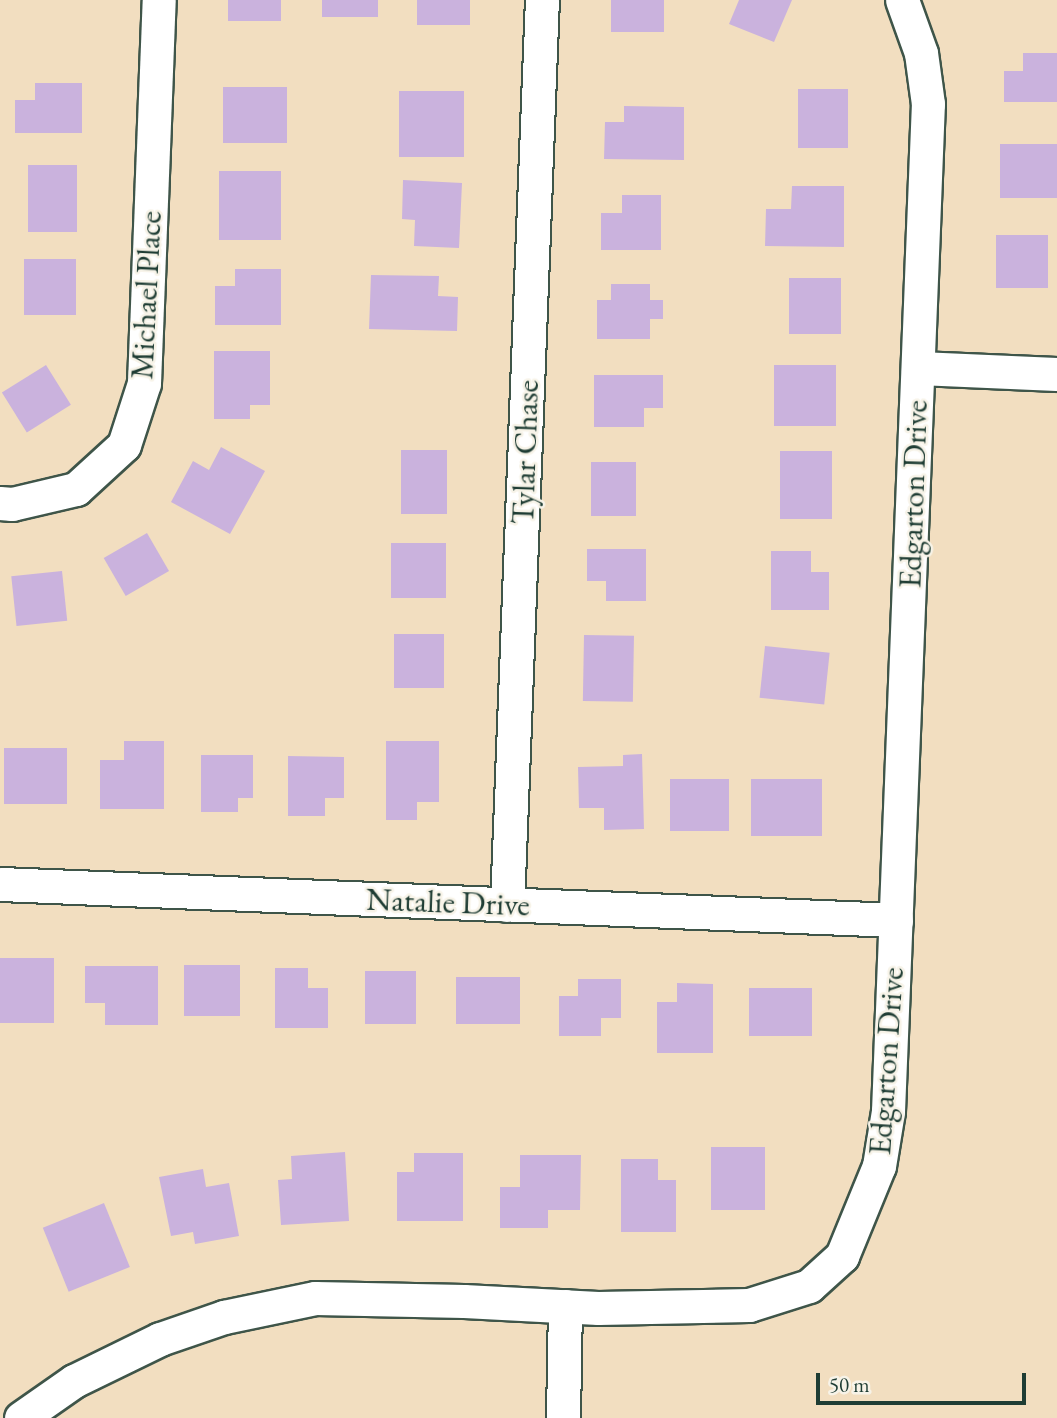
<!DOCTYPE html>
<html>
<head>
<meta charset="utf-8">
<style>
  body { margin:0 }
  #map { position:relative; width:1057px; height:1418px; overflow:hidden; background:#f2dec0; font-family:"EB Garamond",serif }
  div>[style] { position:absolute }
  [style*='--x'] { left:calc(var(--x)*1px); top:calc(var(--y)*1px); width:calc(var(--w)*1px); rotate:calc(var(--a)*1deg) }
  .building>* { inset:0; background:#cab2dd; transform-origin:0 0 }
  .roads { filter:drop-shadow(2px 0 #3f5549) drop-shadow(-2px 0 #3f5549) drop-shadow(0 2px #3f5549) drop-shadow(0 -2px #3f5549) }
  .street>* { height:33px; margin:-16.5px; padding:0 16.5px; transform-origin:16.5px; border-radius:16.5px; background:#fff }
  span { translate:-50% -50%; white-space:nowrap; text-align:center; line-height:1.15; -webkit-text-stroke:5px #f7f3e8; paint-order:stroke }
  .street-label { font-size:32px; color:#1f3d34 }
  .scale { position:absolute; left:816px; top:1373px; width:210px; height:32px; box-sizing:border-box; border:4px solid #1f3d34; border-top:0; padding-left:9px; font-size:21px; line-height:24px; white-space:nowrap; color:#1f3d34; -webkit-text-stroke:5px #f7f3e8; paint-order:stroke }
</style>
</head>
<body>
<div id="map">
  <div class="building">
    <div style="left:228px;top:0;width:53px;height:21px"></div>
    <div style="left:322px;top:0;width:56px;height:17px"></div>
    <div style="left:417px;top:0;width:53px;height:25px"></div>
    <div style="left:611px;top:0;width:53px;height:32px"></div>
    <div style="clip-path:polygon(739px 0,792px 0,774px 42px,729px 24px)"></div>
    <div style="clip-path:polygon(1023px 53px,1057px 53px,1057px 102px,1004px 102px,1004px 71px,1023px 71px)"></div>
    <div style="clip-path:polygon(35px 83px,82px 83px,82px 133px,15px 133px,15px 100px,35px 100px)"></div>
    <div style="left:223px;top:87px;width:64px;height:56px"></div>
    <div style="left:798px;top:89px;width:50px;height:59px"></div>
    <div style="left:399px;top:91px;width:65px;height:66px"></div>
    <div style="clip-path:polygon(624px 106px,684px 107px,684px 160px,604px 159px,605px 122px,624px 122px)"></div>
    <div style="left:1000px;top:144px;width:57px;height:54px"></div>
    <div style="left:28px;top:165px;width:49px;height:67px"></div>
    <div style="left:219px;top:171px;width:62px;height:69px"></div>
    <div style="clip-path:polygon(403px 180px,462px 183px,459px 248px,414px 246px,415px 220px,402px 219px)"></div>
    <div style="clip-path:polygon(792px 186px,844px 186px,844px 247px,765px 246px,766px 209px,791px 209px)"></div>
    <div style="clip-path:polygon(622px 195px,661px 195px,661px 250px,601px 250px,601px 213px,622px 213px)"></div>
    <div style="left:996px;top:235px;width:52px;height:53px"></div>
    <div style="left:24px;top:259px;width:52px;height:56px"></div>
    <div style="clip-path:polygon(235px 269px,281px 269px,281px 325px,215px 325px,215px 286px,235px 286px)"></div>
    <div style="clip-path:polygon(371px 275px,439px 276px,438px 296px,458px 297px,457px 331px,369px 329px)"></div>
    <div style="left:789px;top:278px;width:52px;height:56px"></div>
    <div style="clip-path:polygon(611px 284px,650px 284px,650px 300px,663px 300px,663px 319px,650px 319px,650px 339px,597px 339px,597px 300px,611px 300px)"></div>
    <div style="clip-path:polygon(214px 351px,270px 351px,270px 405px,250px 405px,250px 419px,214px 419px)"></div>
    <div style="left:46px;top:365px;width:47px;height:52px;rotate:58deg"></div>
    <div style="left:774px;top:365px;width:62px;height:61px"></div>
    <div style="clip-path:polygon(594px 375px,663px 375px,663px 408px,644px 408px,644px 427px,594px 427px)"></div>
    <div style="clip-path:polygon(221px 447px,265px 471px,230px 534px,171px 502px,193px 461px,209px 470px)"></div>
    <div style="left:401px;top:450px;width:46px;height:64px"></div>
    <div style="left:780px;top:451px;width:52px;height:68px"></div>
    <div style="left:591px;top:462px;width:45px;height:54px"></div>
    <div style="left:147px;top:533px;width:44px;height:50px;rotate:60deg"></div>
    <div style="left:391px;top:543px;width:55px;height:55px"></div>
    <div style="clip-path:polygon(587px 549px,646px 549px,646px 601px,606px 601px,606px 581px,587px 581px)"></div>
    <div style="clip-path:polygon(771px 551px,811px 551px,811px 572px,829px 572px,829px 610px,771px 610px)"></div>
    <div style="left:62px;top:571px;width:50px;height:51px;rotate:84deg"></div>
    <div style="left:394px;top:634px;width:50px;height:54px"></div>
    <div style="left:584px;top:635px;width:50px;height:66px;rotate:1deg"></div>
    <div style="left:765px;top:646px;width:65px;height:52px;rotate:6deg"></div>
    <div style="clip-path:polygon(124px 741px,164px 741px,164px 809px,100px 809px,100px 760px,124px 760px)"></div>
    <div style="clip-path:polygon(386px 741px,439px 741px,439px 802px,417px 802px,417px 820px,386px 820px)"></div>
    <div style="left:4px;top:748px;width:63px;height:56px"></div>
    <div style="clip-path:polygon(642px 754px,644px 829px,604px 830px,604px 808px,579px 808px,578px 767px,623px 766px,623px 755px)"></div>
    <div style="clip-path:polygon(201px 755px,253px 755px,253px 798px,238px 798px,238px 812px,201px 812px)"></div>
    <div style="clip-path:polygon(288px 756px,344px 757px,344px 798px,325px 798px,325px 816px,288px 816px)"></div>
    <div style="left:670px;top:779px;width:59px;height:52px"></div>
    <div style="left:751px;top:779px;width:71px;height:57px"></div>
    <div style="left:0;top:958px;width:54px;height:65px"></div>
    <div style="left:184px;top:965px;width:56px;height:51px"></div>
    <div style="clip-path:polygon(85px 966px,158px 966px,158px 1025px,105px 1025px,105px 1003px,85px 1003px)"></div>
    <div style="clip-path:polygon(275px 968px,308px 968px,308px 988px,328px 988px,328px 1028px,275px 1028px)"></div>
    <div style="left:365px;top:971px;width:51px;height:53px"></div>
    <div style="left:456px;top:977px;width:64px;height:47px"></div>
    <div style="clip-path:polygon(578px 979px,621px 979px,621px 1018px,601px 1018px,601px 1036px,559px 1036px,559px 996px,578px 996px)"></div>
    <div style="clip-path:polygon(677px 983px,713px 984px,713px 1053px,657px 1053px,657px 1002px,677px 1002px)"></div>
    <div style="left:749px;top:988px;width:63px;height:48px"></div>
    <div style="left:711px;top:1147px;width:54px;height:63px"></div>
    <div style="clip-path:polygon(345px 1152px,349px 1221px,281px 1225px,278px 1180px,292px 1179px,291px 1156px)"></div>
    <div style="clip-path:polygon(414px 1153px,463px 1153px,463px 1221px,397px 1221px,397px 1172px,414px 1172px)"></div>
    <div style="clip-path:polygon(520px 1155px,581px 1155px,580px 1210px,548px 1210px,548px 1228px,500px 1228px,500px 1187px,520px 1187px)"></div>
    <div style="clip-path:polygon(621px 1159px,658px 1159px,658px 1180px,676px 1180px,676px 1232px,621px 1232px)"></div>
    <div style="clip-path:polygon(203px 1169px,206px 1187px,229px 1183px,239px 1236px,195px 1244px,193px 1232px,171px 1236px,159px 1177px)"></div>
    <div style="left:104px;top:1203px;width:69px;height:66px;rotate:68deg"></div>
  </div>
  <div class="roads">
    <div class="street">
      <div style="--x:918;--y:368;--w:139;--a:2.5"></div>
      <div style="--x:0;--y:503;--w:12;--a:5"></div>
      <div style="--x:12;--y:504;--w:66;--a:-13.2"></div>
      <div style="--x:76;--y:489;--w:65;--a:-42.5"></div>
      <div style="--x:124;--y:445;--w:65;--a:-72.1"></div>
      <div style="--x:144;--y:383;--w:383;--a:-87.8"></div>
      <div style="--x:0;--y:884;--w:897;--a:2.3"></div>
      <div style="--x:507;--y:905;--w:906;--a:-87.79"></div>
      <div style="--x:21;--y:1418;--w:65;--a:-34.9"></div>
      <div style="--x:74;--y:1381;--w:96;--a:-26"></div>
      <div style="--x:160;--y:1339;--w:68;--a:-19"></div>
      <div style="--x:224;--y:1317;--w:93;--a:-11.8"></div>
      <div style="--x:315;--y:1298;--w:149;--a:1.2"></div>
      <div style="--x:464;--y:1301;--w:134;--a:3"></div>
      <div style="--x:598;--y:1308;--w:151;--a:-1.1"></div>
      <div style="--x:749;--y:1305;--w:63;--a:-17.6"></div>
      <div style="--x:809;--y:1286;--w:45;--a:-42.3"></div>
      <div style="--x:842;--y:1256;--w:97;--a:-67.7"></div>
      <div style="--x:879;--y:1166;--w:56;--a:-80.7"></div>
      <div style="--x:888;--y:1111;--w:1008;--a:-87.73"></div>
      <div style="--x:928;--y:104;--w:51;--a:-97.8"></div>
      <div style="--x:921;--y:53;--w:56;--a:-109.7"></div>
      <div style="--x:563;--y:1418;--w:112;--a:-89"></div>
    </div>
  </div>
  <div class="street-label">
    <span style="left:146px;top:295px;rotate:-87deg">Michael Place</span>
    <span style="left:525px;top:452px;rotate:-88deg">Tylar Chase</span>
    <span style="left:913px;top:494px;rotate:-88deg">Edgarton Drive</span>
    <span style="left:448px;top:902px;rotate:2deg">Natalie Drive</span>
    <span style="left:886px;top:1061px;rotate:-86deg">Edgarton Drive</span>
  </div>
  <div class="scale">50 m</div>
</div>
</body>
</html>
